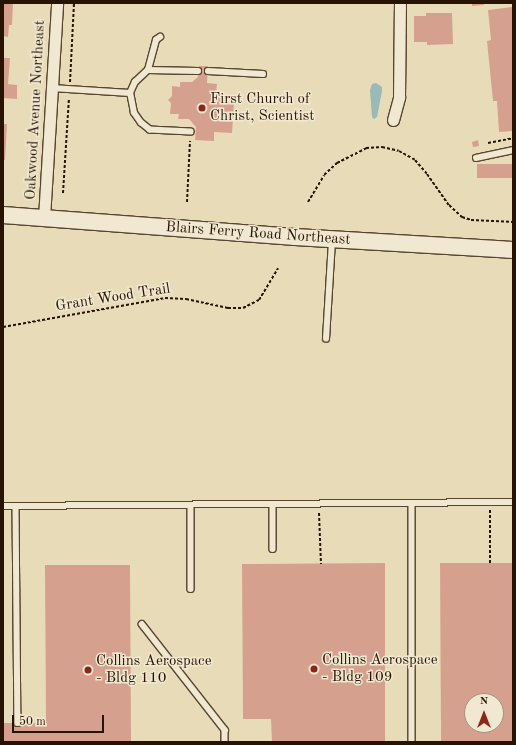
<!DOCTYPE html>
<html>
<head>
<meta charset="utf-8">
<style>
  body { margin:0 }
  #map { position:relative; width:516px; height:745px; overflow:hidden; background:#e8dcb8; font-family:"Old Standard TT",serif }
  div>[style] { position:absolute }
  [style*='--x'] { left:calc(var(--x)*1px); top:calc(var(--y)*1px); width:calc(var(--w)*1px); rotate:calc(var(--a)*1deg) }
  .water>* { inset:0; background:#99bab6 }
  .building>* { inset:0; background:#d6a08e; transform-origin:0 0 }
  .path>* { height:2px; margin-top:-1px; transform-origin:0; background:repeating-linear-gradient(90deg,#281301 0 3px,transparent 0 5px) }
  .roads { filter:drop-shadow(1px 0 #58452f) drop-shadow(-1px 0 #58452f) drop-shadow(0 1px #58452f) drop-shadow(0 -1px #58452f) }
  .service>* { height:5.5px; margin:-2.75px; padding:0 2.75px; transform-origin:2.75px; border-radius:2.75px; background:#f0e8d1 }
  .minor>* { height:11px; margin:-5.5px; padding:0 5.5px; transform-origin:5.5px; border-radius:5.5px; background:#f0e8d1 }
  .secondary>* { height:16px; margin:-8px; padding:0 8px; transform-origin:8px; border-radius:8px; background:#f0e8d1 }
  .dots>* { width:11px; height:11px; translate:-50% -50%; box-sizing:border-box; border:2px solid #f0e8d1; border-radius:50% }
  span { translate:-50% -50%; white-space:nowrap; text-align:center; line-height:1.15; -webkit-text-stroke:3px #f0e8d1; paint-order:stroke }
  .poi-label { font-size:15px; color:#281301 }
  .left { translate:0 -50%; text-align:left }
  .street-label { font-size:15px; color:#281301 }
  .frame { position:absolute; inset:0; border:4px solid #281301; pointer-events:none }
  .north { position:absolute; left:464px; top:693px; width:40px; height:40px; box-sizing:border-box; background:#f0e8d1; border:1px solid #a0937e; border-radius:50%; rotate:0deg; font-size:11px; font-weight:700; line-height:16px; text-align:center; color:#281301 }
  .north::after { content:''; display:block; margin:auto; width:14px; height:18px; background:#8f2418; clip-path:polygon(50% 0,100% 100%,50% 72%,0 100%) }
  .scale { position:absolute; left:12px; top:715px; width:92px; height:18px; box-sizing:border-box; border:2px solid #281301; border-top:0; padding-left:5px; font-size:12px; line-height:14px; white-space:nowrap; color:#281301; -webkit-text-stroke:3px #f0e8d1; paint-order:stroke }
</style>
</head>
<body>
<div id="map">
  <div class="water">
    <div style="clip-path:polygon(376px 83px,382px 87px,382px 91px,377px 117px,374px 119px,372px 117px,370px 90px,372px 84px)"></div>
  </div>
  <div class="building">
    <div style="clip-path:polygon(3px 3px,13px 3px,12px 25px,9px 25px,8px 37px,3px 36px)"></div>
    <div style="clip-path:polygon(472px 3px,484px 3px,484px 5px,472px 6px)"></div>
    <div style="clip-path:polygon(513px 7px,513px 131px,499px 132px,497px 101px,493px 101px,487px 41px,491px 40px,488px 10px)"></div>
    <div style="clip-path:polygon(426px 13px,452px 13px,453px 44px,427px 45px,427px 42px,414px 42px,414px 16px,426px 16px)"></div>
    <div style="clip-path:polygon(3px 58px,10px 58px,8px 84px,17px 85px,17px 99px,3px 98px)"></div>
    <div style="clip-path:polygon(199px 66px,208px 66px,207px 83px,217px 84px,216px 94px,223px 102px,234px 103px,232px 133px,214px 132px,214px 141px,195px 140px,196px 127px,189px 119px,178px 119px,179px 114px,170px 114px,171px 103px,168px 100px,172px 96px,172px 86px,180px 87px,180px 82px,192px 82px,198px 77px)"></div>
    <div style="clip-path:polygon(3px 124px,7px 124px,5px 160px,3px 160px)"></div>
    <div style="clip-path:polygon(478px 140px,479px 146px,473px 147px,472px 142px)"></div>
    <div style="left:513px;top:164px;width:14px;height:36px;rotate:90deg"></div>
    <div style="clip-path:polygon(385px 563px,385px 742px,272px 742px,271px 719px,243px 719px,242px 564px)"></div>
    <div style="clip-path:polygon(evenodd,440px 563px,513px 563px,513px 742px,441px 742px,440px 563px,472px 701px,496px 701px,496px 725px,472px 725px,472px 701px)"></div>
    <div style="clip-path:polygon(45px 565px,130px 565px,131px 742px,3px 742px,3px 723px,46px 723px)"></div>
  </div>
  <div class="path">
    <div style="--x:70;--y:82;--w:79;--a:-87.1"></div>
    <div style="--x:488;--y:143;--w:25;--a:-11"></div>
    <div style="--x:63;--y:193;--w:95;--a:-86.4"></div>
    <div style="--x:187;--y:202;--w:61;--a:-87.2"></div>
    <div style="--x:308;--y:202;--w:31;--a:-59"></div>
    <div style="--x:324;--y:175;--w:18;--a:-43"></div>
    <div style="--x:337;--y:163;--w:33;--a:-27"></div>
    <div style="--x:366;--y:148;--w:16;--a:-4"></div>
    <div style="--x:382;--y:147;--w:17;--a:13"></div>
    <div style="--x:399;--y:151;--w:18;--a:29"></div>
    <div style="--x:415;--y:160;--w:18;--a:49"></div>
    <div style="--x:427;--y:174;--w:38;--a:55"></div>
    <div style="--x:449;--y:205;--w:18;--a:43"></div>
    <div style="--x:462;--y:217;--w:9;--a:18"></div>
    <div style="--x:471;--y:220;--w:42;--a:2.7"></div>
    <div style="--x:3;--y:327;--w:165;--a:-10.1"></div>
    <div style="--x:165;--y:298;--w:21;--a:3"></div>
    <div style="--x:186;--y:299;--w:43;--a:12.1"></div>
    <div style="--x:228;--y:308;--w:15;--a:0"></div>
    <div style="--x:243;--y:308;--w:18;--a:-27"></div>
    <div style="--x:259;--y:300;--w:37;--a:-59"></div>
    <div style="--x:490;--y:510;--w:53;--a:90"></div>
    <div style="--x:319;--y:513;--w:51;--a:87.8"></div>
  </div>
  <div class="roads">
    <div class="service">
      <div style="--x:148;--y:70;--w:31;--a:-75"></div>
      <div style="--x:156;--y:40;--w:5;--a:-37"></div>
      <div style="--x:208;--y:71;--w:55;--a:3.1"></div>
      <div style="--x:52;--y:88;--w:78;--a:3.7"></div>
      <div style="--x:191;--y:132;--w:41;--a:-177.2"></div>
      <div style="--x:150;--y:130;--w:11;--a:-142"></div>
      <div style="--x:141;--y:123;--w:12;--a:-125"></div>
      <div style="--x:134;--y:113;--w:20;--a:-101"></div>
      <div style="--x:130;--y:93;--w:12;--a:-66"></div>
      <div style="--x:135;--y:82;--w:18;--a:-43"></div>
      <div style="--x:148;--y:70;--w:50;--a:1.1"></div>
      <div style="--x:476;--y:158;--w:38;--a:-12"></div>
      <div style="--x:326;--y:339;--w:99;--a:-86.5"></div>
      <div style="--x:412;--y:503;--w:239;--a:90"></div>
      <div style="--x:273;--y:504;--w:45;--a:90"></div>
      <div style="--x:191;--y:505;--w:84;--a:90"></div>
      <div style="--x:3;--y:506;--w:510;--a:-0.45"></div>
      <div style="--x:16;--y:506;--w:217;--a:89.5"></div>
      <div style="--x:142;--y:624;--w:135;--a:51.9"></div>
      <div style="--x:225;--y:730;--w:12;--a:90"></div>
    </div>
    <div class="minor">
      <div style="--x:393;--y:120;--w:24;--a:-75"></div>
      <div style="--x:399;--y:97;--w:94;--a:-89.4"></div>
      <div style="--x:44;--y:218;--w:215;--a:-86.5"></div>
    </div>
    <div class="secondary">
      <div style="--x:3;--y:215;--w:293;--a:4.3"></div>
      <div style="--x:295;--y:237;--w:218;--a:3.4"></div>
    </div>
  </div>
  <div class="dots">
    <div style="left:202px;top:108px;background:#8f2418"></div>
    <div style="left:314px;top:669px;background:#8f2418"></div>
    <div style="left:88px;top:670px;background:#8f2418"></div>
  </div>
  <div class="poi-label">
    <span class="left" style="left:210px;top:108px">First Church of<br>Christ, Scientist</span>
    <span class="left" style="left:322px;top:669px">Collins Aerospace<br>- Bldg 109</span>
    <span class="left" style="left:96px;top:670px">Collins Aerospace<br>- Bldg 110</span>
  </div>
  <div class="street-label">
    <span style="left:36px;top:110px;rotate:-87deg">Oakwood Avenue Northeast</span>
    <span style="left:258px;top:234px;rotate:4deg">Blairs Ferry Road Northeast</span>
    <span style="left:113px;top:298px;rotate:-9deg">Grant Wood Trail</span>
  </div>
  <div class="frame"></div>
  <div class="north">N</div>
  <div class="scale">50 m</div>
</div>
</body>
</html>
